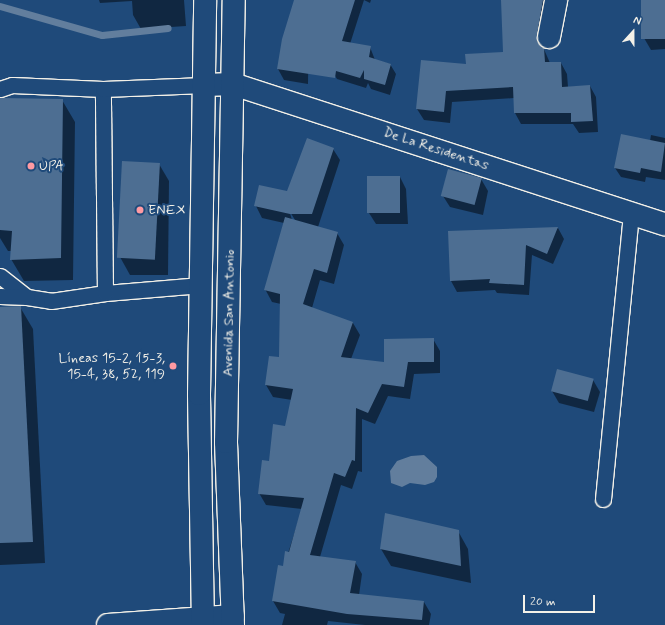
<!DOCTYPE html>
<html>
<head>
<meta charset="utf-8">
<style>
  body { margin:0 }
  #map { position:relative; width:665px; height:625px; overflow:hidden; background:#1f4a7a; font-family:Mynerve,sans-serif }
  div>[style] { position:absolute }
  [style*='--x'] { left:calc(var(--x)*1px); top:calc(var(--y)*1px); width:calc(var(--w)*1px); rotate:calc(var(--a)*1deg) }
  .water>* { inset:0; background:#627e9d }
  .shadow>* { inset:0; background:#0007 }
  .stream>* { height:7px; margin:-3.5px; padding:0 3.5px; transform-origin:3.5px; border-radius:3.5px; background:#627e9d }
  .building>* { inset:0; background:#4d6e92; transform-origin:0 0 }
  .roads { filter:drop-shadow(1px 0 #f4f1e8) drop-shadow(-1px 0 #f4f1e8) drop-shadow(0 1px #f4f1e8) drop-shadow(0 -1px #f4f1e8) }
  .service>* { height:15px; margin:-7.5px; padding:0 7.5px; transform-origin:7.5px; border-radius:7.5px; background:#1f4a7a }
  .minor>* { height:22px; margin:-11px; padding:0 11px; transform-origin:11px; border-radius:11px; background:#1f4a7a }
  .primary>* { height:22px; margin:-11px; padding:0 11px; transform-origin:11px; border-radius:11px; background:#1f4a7a }
  .dots>* { width:11px; height:11px; translate:-50% -50%; box-sizing:border-box; border:2px solid #1f4a7a; border-radius:50% }
  span { translate:-50% -50%; white-space:nowrap; text-align:center; line-height:1.15; -webkit-text-stroke:4px #1f4a7a; paint-order:stroke }
  .street-label { font-size:14px; color:#f4f1e8 }
  .poi-label { font-size:14px; color:#f4f1e8 }
  .left { translate:0 -50%; text-align:left }
  .right { translate:-100% -50%; text-align:right }
  .north { position:absolute; left:613px; top:12px; width:40px; height:40px; -webkit-text-stroke:3px #1f4a7a; paint-order:stroke; rotate:21deg; font-size:11px; font-weight:700; line-height:16px; text-align:center; color:#f4f1e8 }
  .north::after { content:''; display:block; margin:auto; width:14px; height:18px; background:#f4f1e8; clip-path:polygon(50% 0,100% 100%,50% 72%,0 100%) }
  .scale { position:absolute; left:523px; top:595px; width:72px; height:18px; box-sizing:border-box; border:2px solid #f4f1e8; border-top:0; padding-left:5px; font-size:12px; line-height:14px; white-space:nowrap; color:#f4f1e8; -webkit-text-stroke:3px #1f4a7a; paint-order:stroke }
</style>
</head>
<body>
<div id="map">
  <div class="water">
    <div style="clip-path:polygon(424px 455px,437px 467px,437px 477px,434px 482px,425px 485px,410px 483px,402px 487px,391px 483px,390px 471px,397px 461px,411px 456px)"></div>
  </div>
  <div class="shadow">
    <div style="clip-path:polygon(99px 0,184px 0,186px 26px,141px 29px,133px 15px,132px 1px,100px 3px)"></div>
    <div style="clip-path:polygon(295px 0,309px 0,308px 84px,284px 80px,278px 69px)"></div>
    <div style="clip-path:polygon(337px 0,371px 0,370px 3px,364px 0,350px 44px,370px 47px,375px 60px,390px 64px,396px 74px,390px 95px,371px 89px,368px 83px,366px 88px,337px 79px,331px 69px)"></div>
    <div style="clip-path:polygon(502px 0,543px 0,549px 9px,543px 47px,550px 63px,561px 63px,567px 74px,568px 87px,590px 86px,596px 97px,598px 132px,579px 133px,573px 124px,521px 124px,515px 113px,514px 98px,452px 102px,450px 123px,424px 120px,417px 109px,422px 61px,467px 65px,504px 53px)"></div>
    <div style="clip-path:polygon(642px 0,665px 0,665px 49px,651px 50px,644px 38px)"></div>
    <div style="clip-path:polygon(62px 100px,75px 122px,73px 280px,24px 281px,11px 259px,12px 251px,8px 251px,0 238px,0 104px)"></div>
    <div style="clip-path:polygon(651px 135px,665px 138px,665px 180px,646px 177px,645px 182px,621px 177px,615px 168px,650px 141px)"></div>
    <div style="clip-path:polygon(evenodd,333px 149px,340px 160px,318px 227px,337px 233px,344px 245px,334px 284px,320px 280px,312px 308px,353px 323px,360px 335px,351px 359px,385px 363px,433px 339px,440px 351px,440px 373px,414px 374px,410px 399px,388px 396px,375px 424px,362px 419px,362px 472px,358px 471px,352px 489px,341px 485px,320px 557px,355px 562px,362px 574px,359px 595px,424px 602px,431px 614px,429px 625px,365px 625px,328px 621px,327px 625px,282px 625px,285px 614px,280px 613px,273px 601px,302px 509px,266px 505px,259px 493px,286px 427px,292px 400px,273px 397px,266px 385px,280px 359px,281px 304px,272px 302px,265px 289px,284px 223px,262px 218px,256px 206px,288px 192px,333px 149px,289px 210px,295px 220px,292px 220px,289px 210px)"></div>
    <div style="clip-path:polygon(159px 164px,169px 181px,168px 275px,130px 275px,120px 257px)"></div>
    <div style="clip-path:polygon(400px 177px,406px 189px,408px 224px,376px 224px,369px 213px)"></div>
    <div style="clip-path:polygon(481px 179px,488px 191px,483px 215px,450px 207px,443px 196px)"></div>
    <div style="clip-path:polygon(558px 228px,564px 239px,553px 264px,532px 255px,529px 295px,497px 293px,495px 290px,457px 292px,451px 281px)"></div>
    <div style="clip-path:polygon(20px 307px,33px 329px,45px 563px,0 565px,0 308px)"></div>
    <div style="clip-path:polygon(593px 380px,600px 392px,594px 412px,559px 403px,552px 391px)"></div>
    <div style="clip-path:polygon(458px 531px,468px 549px,471px 583px,391px 566px,381px 549px)"></div>
  </div>
  <div class="stream">
    <div style="--x:0;--y:6;--w:106;--a:15.9"></div>
    <div style="--x:102;--y:35;--w:66;--a:-6.1"></div>
  </div>
  <div class="building">
    <div style="clip-path:polygon(294px 0,355px 0,342px 41px,371px 46px,369px 57px,391px 64px,385px 85px,364px 79px,364px 70px,360px 78px,336px 71px,335px 78px,277px 69px,282px 39px)"></div>
    <div style="clip-path:polygon(501px 0,543px 0,537px 35px,537px 41px,544px 48px,545px 62px,561px 62px,562px 87px,590px 85px,593px 121px,571px 122px,571px 113px,514px 113px,513px 87px,446px 91px,444px 112px,416px 109px,421px 60px,466px 64px,465px 54px,503px 52px)"></div>
    <div style="left:641px;top:0;width:24px;height:39px"></div>
    <div style="clip-path:polygon(0 98px,63px 99px,61px 258px,10px 260px,12px 231px,0 230px)"></div>
    <div style="clip-path:polygon(621px 134px,665px 143px,661px 172px,641px 168px,640px 173px,614px 168px)"></div>
    <div style="clip-path:polygon(307px 138px,334px 148px,312px 214px,290px 214px,254px 206px,259px 185px,287px 191px)"></div>
    <div style="left:122px;top:161px;width:38px;height:97px;rotate:3deg"></div>
    <div style="left:448px;top:169px;width:35px;height:28px;rotate:15deg"></div>
    <div style="left:367px;top:176px;width:33px;height:37px"></div>
    <div style="clip-path:polygon(285px 217px,338px 232px,327px 273px,314px 269px,303px 304px,353px 322px,341px 357px,384px 362px,384px 339px,434px 338px,434px 362px,408px 362px,404px 387px,382px 384px,368px 413px,356px 408px,355px 461px,352px 460px,345px 477px,334px 473px,310px 555px,356px 561px,350px 593px,424px 601px,422px 620px,347px 614px,272px 601px,278px 565px,283px 566px,285px 551px,289px 552px,304px 498px,258px 494px,262px 460px,269px 461px,273px 424px,285px 426px,293px 389px,265px 385px,269px 356px,279px 357px,280px 294px,264px 290px)"></div>
    <div style="clip-path:polygon(558px 227px,547px 254px,526px 245px,524px 285px,489px 283px,490px 279px,450px 281px,448px 231px)"></div>
    <div style="clip-path:polygon(21px 306px,33px 542px,0 543px,0 307px)"></div>
    <div style="left:557px;top:369px;width:38px;height:23px;rotate:15deg"></div>
    <div style="clip-path:polygon(385px 513px,459px 530px,461px 566px,380px 549px)"></div>
  </div>
  <div class="roads">
    <div class="service">
      <div style="--x:0;--y:89;--w:13;--a:-18"></div>
      <div style="--x:12;--y:85;--w:91;--a:2.5"></div>
      <div style="--x:0;--y:276;--w:34;--a:38"></div>
      <div style="--x:27;--y:297;--w:24;--a:9"></div>
      <div style="--x:51;--y:301;--w:55;--a:-8.4"></div>
      <div style="--x:201;--y:285;--w:96;--a:175.2"></div>
      <div style="--x:105;--y:293;--w:204;--a:-90.6"></div>
      <div style="--x:103;--y:89;--w:102;--a:-2.2"></div>
      <div style="--x:0;--y:296;--w:27;--a:2"></div>
      <div style="--x:603;--y:499;--w:288;--a:-84.4"></div>
    </div>
    <div class="minor">
      <div style="--x:549;--y:37;--w:38;--a:-79"></div>
      <div style="--x:205;--y:85;--w:28;--a:-2"></div>
      <div style="--x:233;--y:84;--w:454;--a:18"></div>
      <div style="--x:108;--y:625;--w:125;--a:-4.1"></div>
    </div>
    <div class="primary">
      <div style="--x:203;--y:625;--w:231;--a:-91"></div>
      <div style="--x:199;--y:394;--w:394;--a:-89.1"></div>
      <div style="--x:233;--y:625;--w:183;--a:-92.2"></div>
      <div style="--x:226;--y:442;--w:442;--a:-89"></div>
    </div>
  </div>
  <div class="dots">
    <div style="left:31px;top:166px;background:#ff9aa2"></div>
    <div style="left:140px;top:210px;background:#ff9aa2"></div>
    <div style="left:173px;top:366px;background:#ff9aa2"></div>
  </div>
  <div class="street-label">
    <span style="left:436px;top:149px;rotate:18deg">De La Residentas</span>
    <span style="left:229px;top:313px;rotate:-89deg">Avenida San Antonio</span>
  </div>
  <div class="poi-label">
    <span class="left" style="left:39px;top:166px">UPA</span>
    <span class="left" style="left:148px;top:210px">ENEX</span>
    <span class="right" style="left:165px;top:366px">Líneas 15-2, 15-3,<br>15-4, 38, 52, 119</span>
  </div>
  <div class="north">N</div>
  <div class="scale">20 m</div>
</div>
</body>
</html>
